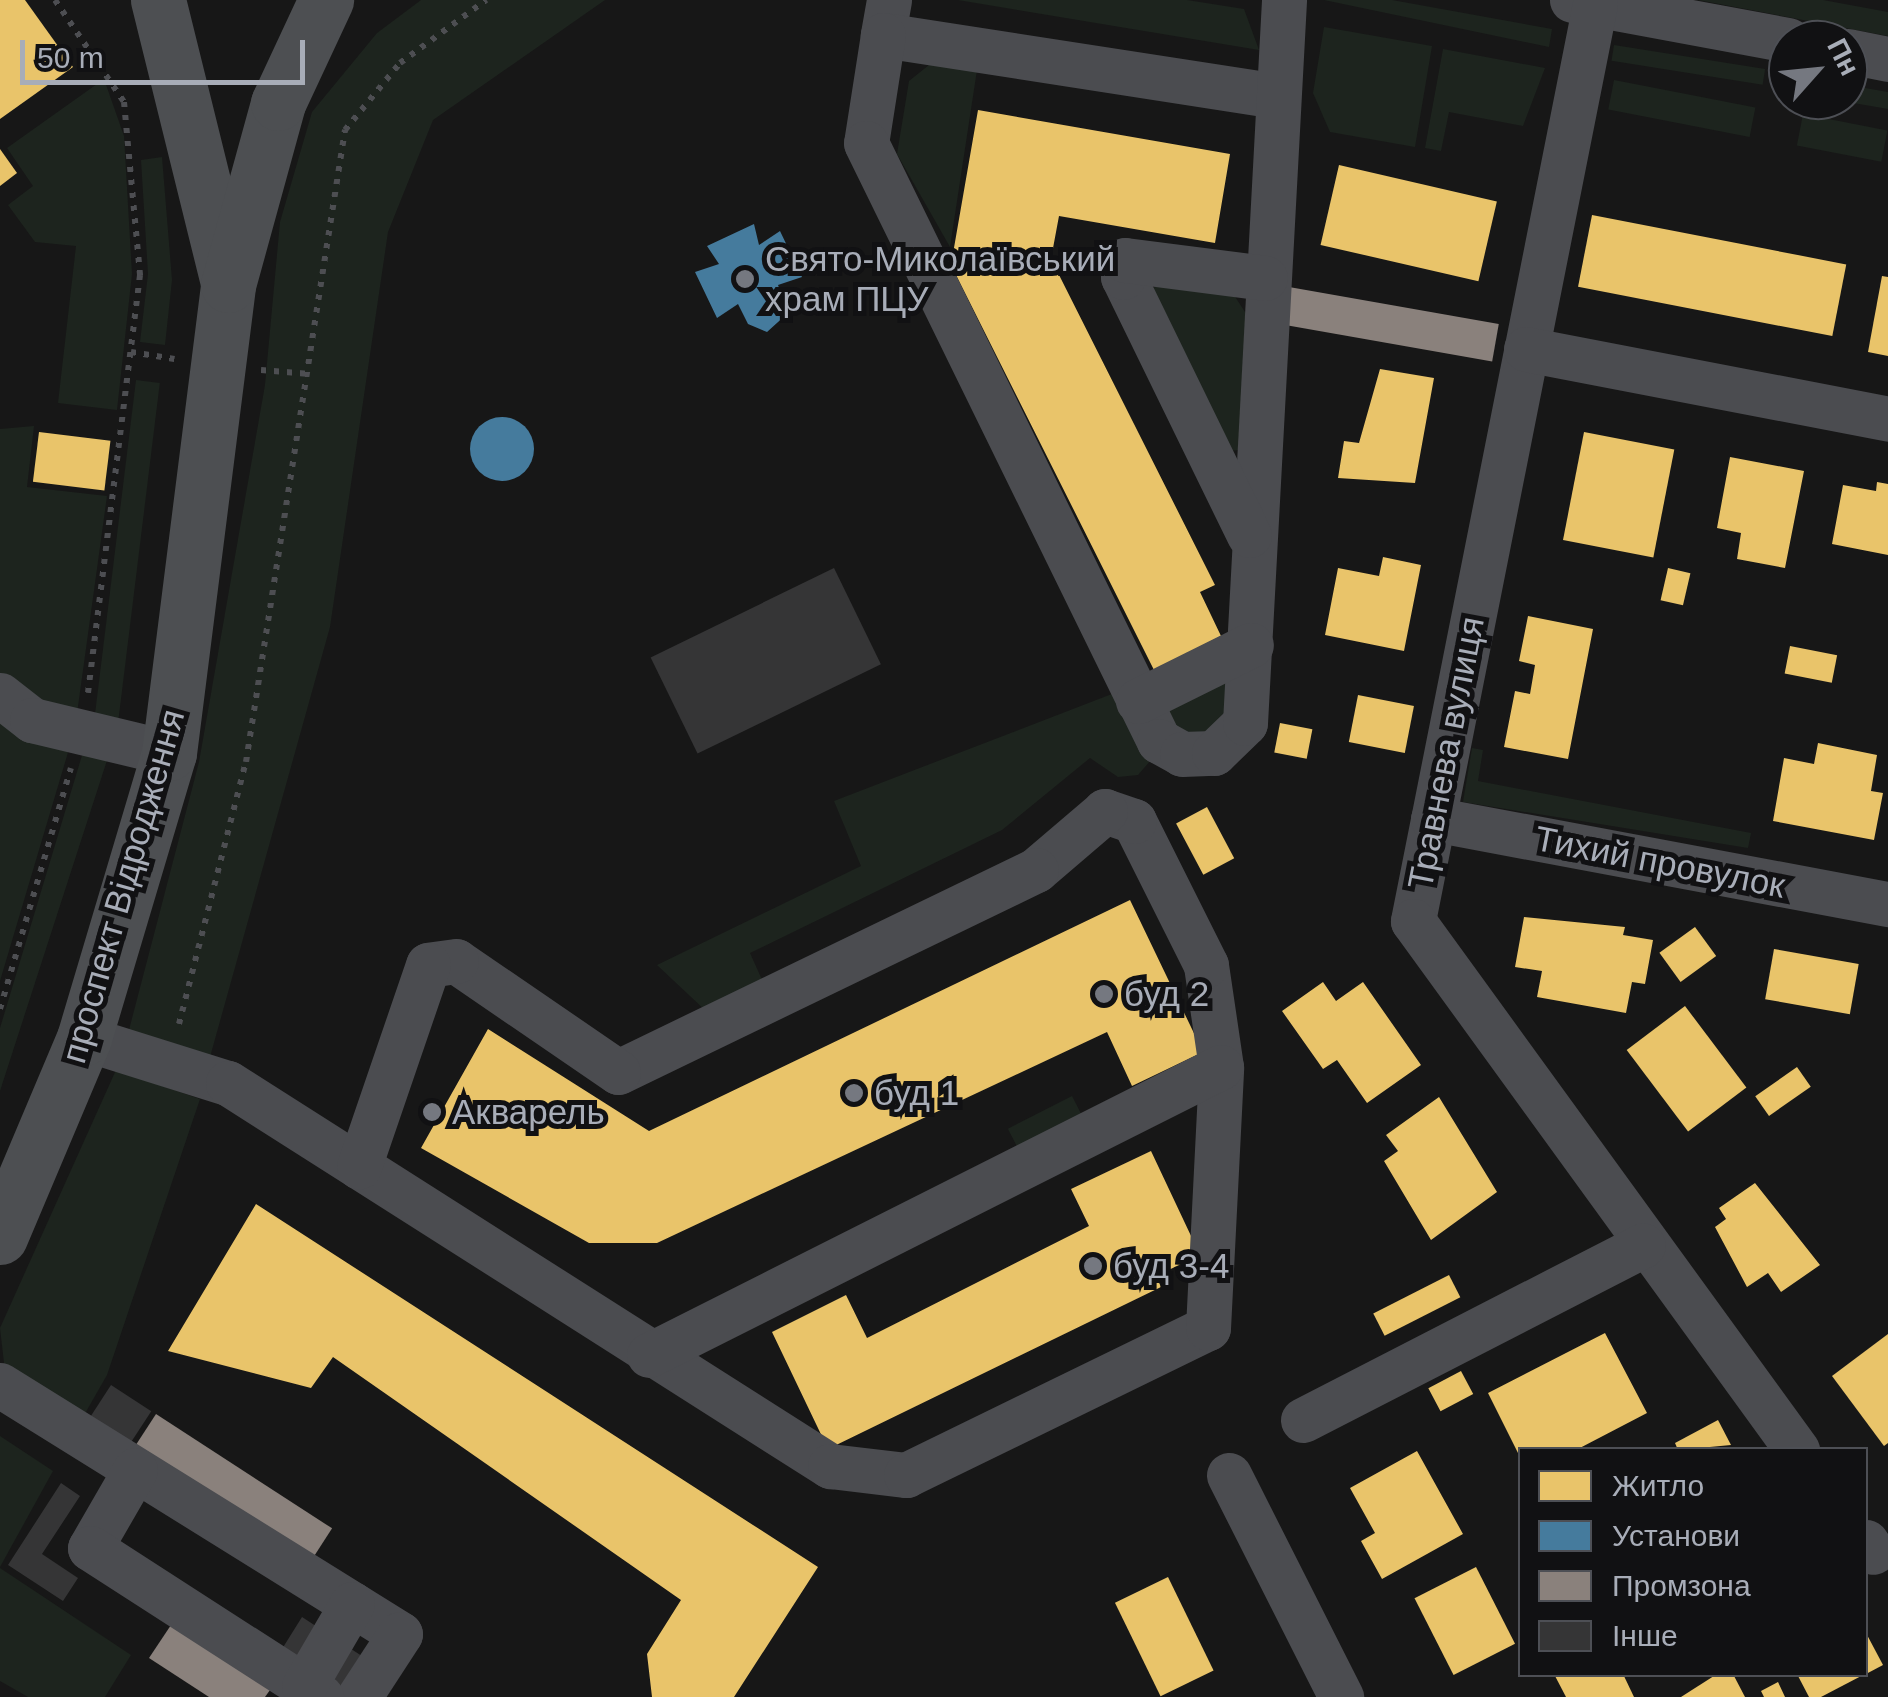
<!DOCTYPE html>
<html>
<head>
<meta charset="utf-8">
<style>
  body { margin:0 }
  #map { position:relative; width:1888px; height:1697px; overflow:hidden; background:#171717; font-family:Helvetica,sans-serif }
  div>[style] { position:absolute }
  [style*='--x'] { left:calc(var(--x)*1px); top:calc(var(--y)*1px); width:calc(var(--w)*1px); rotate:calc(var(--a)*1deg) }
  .green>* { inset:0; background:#1d241e; transform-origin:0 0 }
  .homes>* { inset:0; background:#e9c46a; transform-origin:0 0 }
  .public>* { inset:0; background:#457b9d }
  .round { border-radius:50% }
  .industry>* { inset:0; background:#8a817c; transform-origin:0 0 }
  .building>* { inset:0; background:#353536; transform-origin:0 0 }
  .path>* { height:6px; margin-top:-3px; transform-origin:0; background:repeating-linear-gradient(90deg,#4d4e52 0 5px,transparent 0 13px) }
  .minor>* { height:45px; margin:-22.5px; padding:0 22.5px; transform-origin:22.5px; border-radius:22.5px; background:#4b4c50 }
  .major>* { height:55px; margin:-27.5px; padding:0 27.5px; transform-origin:27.5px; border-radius:27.5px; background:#4d4f52 }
  .dots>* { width:28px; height:28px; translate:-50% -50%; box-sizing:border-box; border:5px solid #111113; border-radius:50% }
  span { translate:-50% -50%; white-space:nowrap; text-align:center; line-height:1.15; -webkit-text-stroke:10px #111113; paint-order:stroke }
  .poi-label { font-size:35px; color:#a8adb8 }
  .left { translate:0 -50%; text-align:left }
  .street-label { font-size:35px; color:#a8adb8 }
  .legend { position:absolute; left:1518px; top:1447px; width:350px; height:230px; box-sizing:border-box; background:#111113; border:2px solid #4d4f55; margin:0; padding:12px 18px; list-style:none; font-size:30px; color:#a8adb8 }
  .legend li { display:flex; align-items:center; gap:20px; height:50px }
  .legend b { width:50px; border:2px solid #4d4f55 }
  .north { position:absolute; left:1768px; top:20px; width:100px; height:100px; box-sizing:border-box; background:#111113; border:2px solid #4d4f55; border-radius:50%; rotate:63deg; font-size:28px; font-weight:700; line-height:40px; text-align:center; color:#a8adb8 }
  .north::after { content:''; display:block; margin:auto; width:35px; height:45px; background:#757880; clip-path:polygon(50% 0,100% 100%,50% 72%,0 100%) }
  .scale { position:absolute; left:20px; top:40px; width:285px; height:45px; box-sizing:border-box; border:5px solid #a8adb8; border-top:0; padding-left:12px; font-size:30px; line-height:35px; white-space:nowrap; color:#a8adb8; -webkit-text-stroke:8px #111113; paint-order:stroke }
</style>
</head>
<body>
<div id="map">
  <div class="green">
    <div style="clip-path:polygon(421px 0,605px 0,433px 120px,388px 232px,330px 627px,210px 1057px,129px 1030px,199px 762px,265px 385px,280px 222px,312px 112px,377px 33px)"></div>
    <div style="clip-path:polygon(958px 0,1187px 0,1244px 9px,1259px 50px)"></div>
    <div style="clip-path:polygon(1324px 0,1392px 0,1552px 29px,1549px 47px)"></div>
    <div style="clip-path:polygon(1698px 0,1823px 0,1888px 12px,1888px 36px)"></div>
    <div style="clip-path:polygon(1324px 27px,1432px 46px,1415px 147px,1330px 132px,1313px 93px)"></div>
    <div style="left:1614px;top:45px;width:153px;height:16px;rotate:9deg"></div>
    <div style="clip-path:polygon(1443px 49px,1545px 68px,1523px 126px,1449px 112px,1441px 151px,1425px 148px)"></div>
    <div style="clip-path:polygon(934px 61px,977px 70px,950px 247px,897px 154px,909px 81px)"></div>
    <div style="clip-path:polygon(104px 79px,124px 136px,132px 274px,117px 410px,58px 403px,76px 246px,35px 242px,8px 205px,33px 186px,7px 148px)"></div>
    <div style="left:1614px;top:80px;width:144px;height:30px;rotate:11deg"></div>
    <div style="clip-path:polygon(1848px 85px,1888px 92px,1888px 109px,1836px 100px,1848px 100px)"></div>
    <div style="left:1803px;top:114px;width:86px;height:32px;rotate:11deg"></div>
    <div style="clip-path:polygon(162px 157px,172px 280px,165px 345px,140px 342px,148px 274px,141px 160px)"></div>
    <div style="clip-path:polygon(1165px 279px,1230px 289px,1247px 315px,1243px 450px,1223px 451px,1147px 293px)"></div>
    <div style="left:136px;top:380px;width:24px;height:347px;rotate:7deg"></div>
    <div style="clip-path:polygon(34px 426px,27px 487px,107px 496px,76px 721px,0 678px,0 429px)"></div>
    <div style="clip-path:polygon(1232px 668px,1231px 717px,1192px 744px,1157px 705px)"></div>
    <div style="clip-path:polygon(1117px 692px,1151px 760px,1138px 775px,1118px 777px,1090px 758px,1002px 830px,750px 953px,763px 982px,707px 1012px,657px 965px,861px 866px,834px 801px)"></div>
    <div style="clip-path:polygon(0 711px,72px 739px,0 981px)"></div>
    <div style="clip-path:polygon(86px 742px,111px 748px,0 1091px,0 1028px)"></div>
    <div style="clip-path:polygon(1472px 748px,1483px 750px,1478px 781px,1751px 833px,1748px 848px,1463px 802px)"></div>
    <div style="clip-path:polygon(116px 1070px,200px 1099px,107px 1375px,83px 1417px,4px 1363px,0 1328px)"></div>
    <div style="left:1072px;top:1096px;width:29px;height:72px;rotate:63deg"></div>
    <div style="clip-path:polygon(0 1436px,53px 1471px,0 1567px)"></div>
    <div style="clip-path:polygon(0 1568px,131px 1655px,105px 1697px,28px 1697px,0 1681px)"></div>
  </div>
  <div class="homes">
    <div style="clip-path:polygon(0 0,25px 0,73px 67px,0 119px)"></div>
    <div style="clip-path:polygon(978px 110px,1230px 154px,1215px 243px,1059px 216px,1051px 259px,1215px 585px,1200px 592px,1221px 636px,1154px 670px,951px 265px)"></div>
    <div style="clip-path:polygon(0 149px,17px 173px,0 186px)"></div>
    <div style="left:1339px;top:165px;width:162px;height:82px;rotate:13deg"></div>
    <div style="left:1592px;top:215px;width:259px;height:73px;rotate:11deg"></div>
    <div style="clip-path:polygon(1882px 276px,1888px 277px,1888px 356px,1868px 352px)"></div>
    <div style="clip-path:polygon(1380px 369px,1434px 378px,1415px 483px,1338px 478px,1344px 441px,1359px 443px)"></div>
    <div style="left:39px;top:432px;width:72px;height:50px;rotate:7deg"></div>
    <div style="left:1584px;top:432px;width:92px;height:110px;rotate:11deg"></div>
    <div style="clip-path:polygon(1730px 457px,1804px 471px,1785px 568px,1737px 559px,1741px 533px,1717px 528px)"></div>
    <div style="clip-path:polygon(1877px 482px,1888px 484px,1888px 555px,1832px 544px,1843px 485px,1876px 491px)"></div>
    <div style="clip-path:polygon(1383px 557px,1421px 565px,1404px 651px,1325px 635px,1338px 568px,1379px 576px)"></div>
    <div style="left:1668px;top:568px;width:23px;height:33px;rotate:13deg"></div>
    <div style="clip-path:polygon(1528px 616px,1593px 629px,1568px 759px,1504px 747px,1515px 691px,1530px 694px,1535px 665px,1519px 661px)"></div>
    <div style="left:1790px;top:646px;width:48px;height:28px;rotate:11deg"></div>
    <div style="left:1358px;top:695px;width:57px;height:48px;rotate:11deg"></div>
    <div style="left:1280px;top:723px;width:33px;height:30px;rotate:11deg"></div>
    <div style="clip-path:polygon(1818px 743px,1877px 755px,1871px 791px,1883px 793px,1874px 840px,1773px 821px,1784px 758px,1814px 764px)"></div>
    <div style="left:1207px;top:807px;width:58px;height:35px;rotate:62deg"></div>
    <div style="clip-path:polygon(1130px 900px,1203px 1052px,1132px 1086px,1107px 1032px,657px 1243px,589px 1243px,421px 1148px,488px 1029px,649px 1131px)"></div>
    <div style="clip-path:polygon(1524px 917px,1625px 927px,1623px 935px,1653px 940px,1645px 984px,1632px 982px,1626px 1013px,1537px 997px,1542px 971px,1515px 967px)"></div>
    <div style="left:1695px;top:927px;width:36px;height:44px;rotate:54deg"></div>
    <div style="left:1774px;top:949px;width:86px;height:51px;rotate:10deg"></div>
    <div style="clip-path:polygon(1323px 982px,1336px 1001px,1363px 982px,1421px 1065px,1367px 1103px,1337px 1060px,1323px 1069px,1282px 1011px)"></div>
    <div style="left:1685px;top:1006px;width:102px;height:73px;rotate:53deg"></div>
    <div style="left:1797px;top:1067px;width:24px;height:51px;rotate:55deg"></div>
    <div style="clip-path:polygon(1439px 1097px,1497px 1192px,1431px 1240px,1384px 1161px,1398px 1151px,1386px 1135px)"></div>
    <div style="clip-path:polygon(1151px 1151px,1200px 1255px,1156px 1276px,1161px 1287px,828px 1449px,772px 1332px,846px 1295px,867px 1338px,1089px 1226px,1071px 1189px)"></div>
    <div style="clip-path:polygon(1755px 1183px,1820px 1265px,1781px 1292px,1768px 1273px,1747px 1287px,1715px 1227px,1726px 1219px,1719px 1208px)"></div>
    <div style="clip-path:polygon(256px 1204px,818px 1567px,734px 1697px,652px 1697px,647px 1654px,681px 1600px,333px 1357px,311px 1388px,168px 1351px)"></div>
    <div style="left:1449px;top:1275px;width:25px;height:85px;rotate:63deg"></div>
    <div style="clip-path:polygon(1605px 1333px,1647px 1413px,1576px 1450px,1520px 1450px,1520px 1457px,1488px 1393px)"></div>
    <div style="clip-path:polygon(1888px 1334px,1888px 1443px,1884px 1446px,1832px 1376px)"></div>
    <div style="left:1461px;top:1371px;width:26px;height:37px;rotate:62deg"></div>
    <div style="clip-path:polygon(1718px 1420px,1731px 1445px,1678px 1450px,1675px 1443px)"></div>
    <div style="clip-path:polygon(1417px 1451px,1463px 1534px,1382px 1579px,1361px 1541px,1375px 1533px,1350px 1488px)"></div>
    <div style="left:1476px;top:1567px;width:86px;height:69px;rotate:63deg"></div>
    <div style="left:1168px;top:1577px;width:104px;height:59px;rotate:64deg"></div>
    <div style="clip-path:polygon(1866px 1633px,1883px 1665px,1866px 1674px)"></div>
    <div style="clip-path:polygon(1554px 1674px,1623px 1674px,1634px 1697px,1566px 1697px)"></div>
    <div style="clip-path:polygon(1717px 1674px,1733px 1674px,1745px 1697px,1681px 1697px)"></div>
    <div style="clip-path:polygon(1797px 1674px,1865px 1674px,1821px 1697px,1809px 1697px)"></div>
    <div style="clip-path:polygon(1778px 1682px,1785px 1697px,1764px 1697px,1761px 1691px)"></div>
  </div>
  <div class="public">
    <div style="clip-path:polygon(754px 224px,759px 245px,780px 231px,802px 277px,778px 285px,788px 313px,767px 332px,748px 324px,738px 304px,717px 318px,695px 272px,719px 264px,707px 246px)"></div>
    <div class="round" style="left:470px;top:417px;width:64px;height:64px"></div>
  </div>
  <div class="industry">
    <div style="left:1289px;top:287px;width:213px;height:38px;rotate:10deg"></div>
    <div style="left:156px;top:1414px;width:210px;height:43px;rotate:33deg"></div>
    <div style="clip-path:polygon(171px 1625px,270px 1690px,265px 1697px,209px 1697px,149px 1658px)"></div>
  </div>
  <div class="building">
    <div style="left:834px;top:568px;width:107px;height:204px;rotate:64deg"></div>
    <div style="left:111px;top:1385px;width:48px;height:42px;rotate:33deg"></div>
    <div style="clip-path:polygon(61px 1483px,80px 1496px,42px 1554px,78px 1578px,63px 1601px,8px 1565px)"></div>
    <div style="clip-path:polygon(302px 1617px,388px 1673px,356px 1697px,282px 1649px)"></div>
  </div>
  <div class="path">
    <div style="--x:55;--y:0;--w:123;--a:55.9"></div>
    <div style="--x:124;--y:102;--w:174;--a:84.7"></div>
    <div style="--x:140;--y:275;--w:421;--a:97.1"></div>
    <div style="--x:131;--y:352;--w:44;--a:9.2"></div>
    <div style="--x:261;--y:370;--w:49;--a:4.7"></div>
    <div style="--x:0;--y:1009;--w:251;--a:-73.6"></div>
    <div style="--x:179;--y:1024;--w:270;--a:-75.7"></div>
    <div style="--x:246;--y:762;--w:640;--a:-81.1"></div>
    <div style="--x:345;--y:130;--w:87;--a:-50.6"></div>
    <div style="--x:400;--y:63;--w:107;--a:-36.2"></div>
  </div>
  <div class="minor">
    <div style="--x:889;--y:0;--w:36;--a:100"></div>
    <div style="--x:883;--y:35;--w:398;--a:8.8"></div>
    <div style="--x:1572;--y:0;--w:220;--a:10.5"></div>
    <div style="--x:1595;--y:4;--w:935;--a:101.23"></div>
    <div style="--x:1413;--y:921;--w:654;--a:54.02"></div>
    <div style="--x:883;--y:35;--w:109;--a:98.9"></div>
    <div style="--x:866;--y:143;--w:666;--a:63.9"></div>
    <div style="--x:1159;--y:741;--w:26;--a:29"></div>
    <div style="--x:1182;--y:754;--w:32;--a:-2"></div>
    <div style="--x:1214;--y:753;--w:43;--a:-44.1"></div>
    <div style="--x:1245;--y:723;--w:724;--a:-86.91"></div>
    <div style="--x:1848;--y:51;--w:41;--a:11.3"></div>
    <div style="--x:1526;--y:349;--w:369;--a:10.9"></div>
    <div style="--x:1249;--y:535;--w:287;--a:-116"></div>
    <div style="--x:1123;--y:277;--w:17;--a:-83"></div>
    <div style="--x:1125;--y:260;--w:141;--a:7.3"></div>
    <div style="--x:0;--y:695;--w:41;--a:38"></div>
    <div style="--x:32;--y:720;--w:141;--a:13.5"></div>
    <div style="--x:1138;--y:701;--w:126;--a:-26.4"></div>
    <div style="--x:1433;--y:819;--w:463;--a:10.6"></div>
    <div style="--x:84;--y:1038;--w:151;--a:17.4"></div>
    <div style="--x:228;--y:1083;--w:714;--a:32.47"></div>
    <div style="--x:830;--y:1466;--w:77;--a:6.8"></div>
    <div style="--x:906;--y:1475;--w:336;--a:-26"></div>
    <div style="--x:1208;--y:1328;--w:261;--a:-87.1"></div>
    <div style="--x:1221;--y:1067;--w:103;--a:-98.4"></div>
    <div style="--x:1206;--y:965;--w:161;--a:-116.6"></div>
    <div style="--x:1134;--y:821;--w:31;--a:-161"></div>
    <div style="--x:1105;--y:811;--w:91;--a:139.5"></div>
    <div style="--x:1036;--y:870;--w:464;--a:154.2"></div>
    <div style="--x:618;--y:1072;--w:196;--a:-145.6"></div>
    <div style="--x:456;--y:961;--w:28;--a:172"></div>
    <div style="--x:428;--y:965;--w:213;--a:108.9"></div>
    <div style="--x:649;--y:1355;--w:640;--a:-26.73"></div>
    <div style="--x:0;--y:1385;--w:471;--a:31.9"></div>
    <div style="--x:400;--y:1634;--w:75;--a:123.1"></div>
    <div style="--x:1303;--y:1420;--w:382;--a:-27.2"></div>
    <div style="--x:135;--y:1470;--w:90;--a:120"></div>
    <div style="--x:90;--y:1548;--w:275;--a:32.8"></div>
    <div style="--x:1229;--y:1475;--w:249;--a:63.2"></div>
    <div style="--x:1866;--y:1542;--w:12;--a:55"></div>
    <div style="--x:304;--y:1686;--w:95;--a:-59.7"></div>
  </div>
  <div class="major">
    <div style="--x:158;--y:0;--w:291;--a:76.1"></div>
    <div style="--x:0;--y:1237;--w:216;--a:-67.1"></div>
    <div style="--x:84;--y:1038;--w:297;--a:-73.4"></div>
    <div style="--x:169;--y:753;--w:472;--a:-82.8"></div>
    <div style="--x:228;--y:285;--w:189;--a:-74.6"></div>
    <div style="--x:278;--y:103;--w:114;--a:-65"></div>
  </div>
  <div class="dots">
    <div style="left:745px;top:279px;background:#757880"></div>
    <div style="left:1104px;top:994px;background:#757880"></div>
    <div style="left:854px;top:1093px;background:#757880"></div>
    <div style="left:432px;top:1112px;background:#757880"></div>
    <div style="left:1093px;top:1266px;background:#757880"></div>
  </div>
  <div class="poi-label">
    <span class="left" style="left:765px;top:279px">Свято-Миколаївський<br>храм ПЦУ</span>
    <span class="left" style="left:1124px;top:994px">буд 2</span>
    <span class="left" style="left:874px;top:1093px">буд 1</span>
    <span class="left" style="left:452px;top:1112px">Акварель</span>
    <span class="left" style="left:1113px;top:1266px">буд 3-4</span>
  </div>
  <div class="street-label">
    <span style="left:1446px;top:753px;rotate:-79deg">Травнева вулиця</span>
    <span style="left:1660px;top:862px;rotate:11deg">Тихий провулок</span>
    <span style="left:123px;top:886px;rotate:-74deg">проспект Відродження</span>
  </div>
  <ul class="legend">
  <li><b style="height:28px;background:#e9c46a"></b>Житло</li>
  <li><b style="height:28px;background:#457b9d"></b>Установи</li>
  <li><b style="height:28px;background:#8a817c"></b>Промзона</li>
  <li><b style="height:28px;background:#353536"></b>Інше</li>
  </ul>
  <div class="north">Пн</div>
  <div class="scale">50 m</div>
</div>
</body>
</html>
